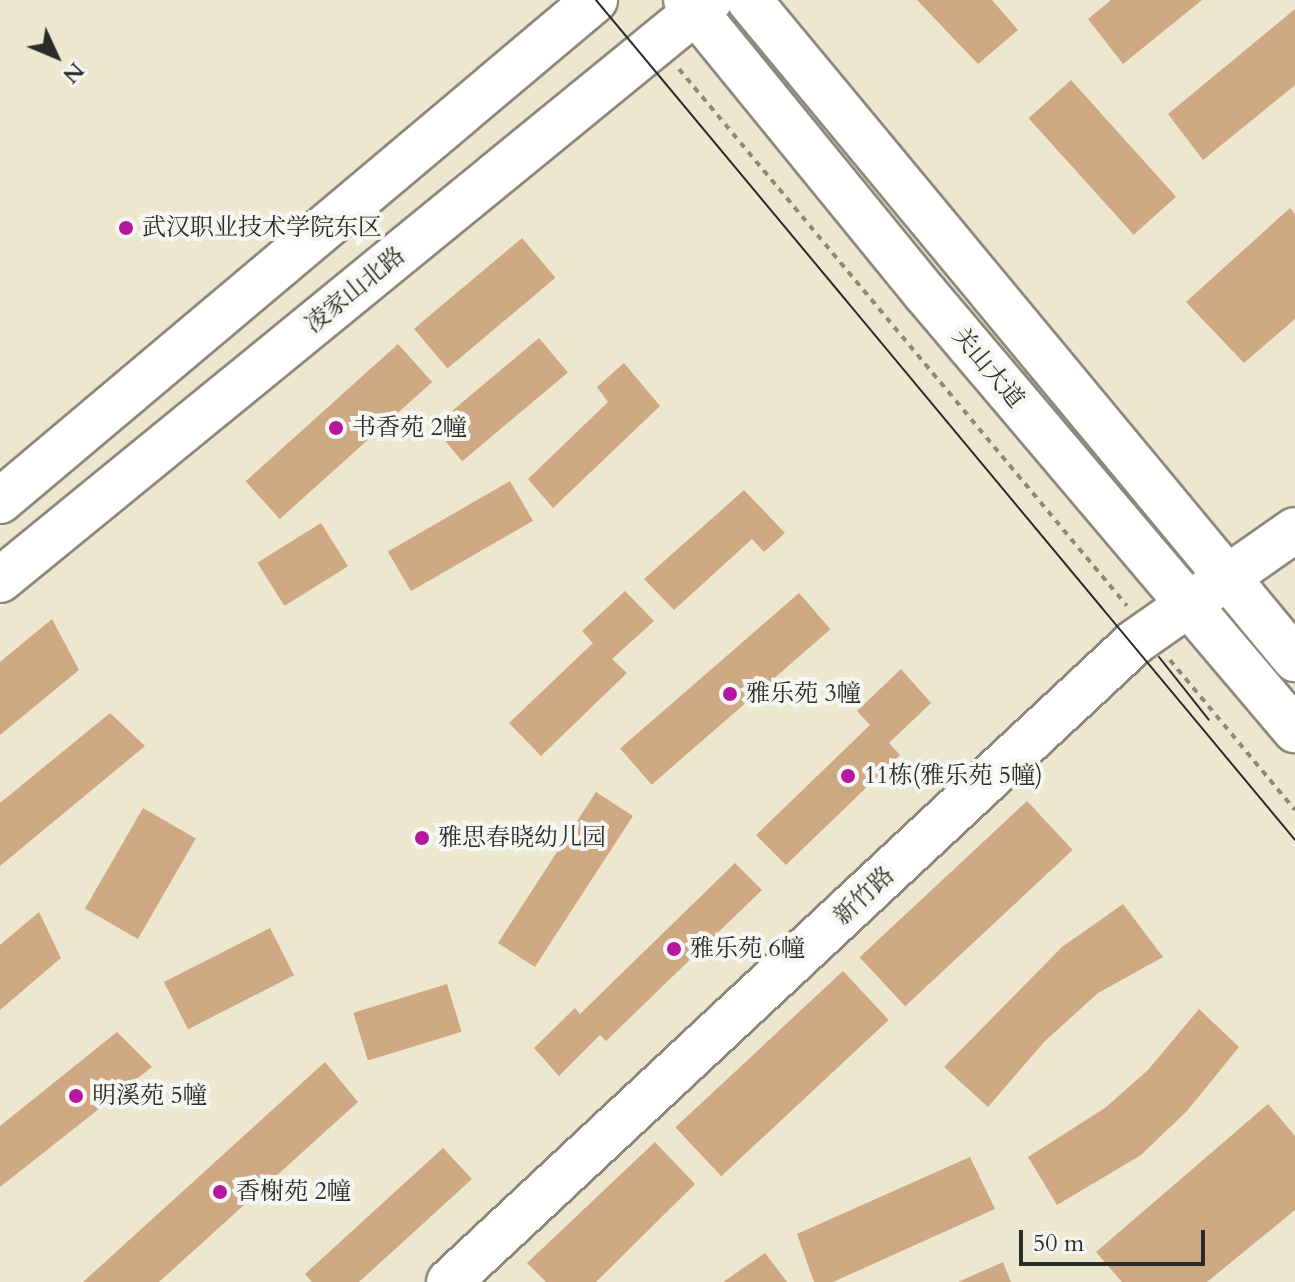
<!DOCTYPE html>
<html>
<head>
<meta charset="utf-8">
<style>
  body { margin:0 }
  #map { position:relative; width:1295px; height:1282px; overflow:hidden; background:#ece7ce; font-family:Cardo,"Noto Serif SC",serif }
  div>[style] { position:absolute }
  [style*='--x'] { left:calc(var(--x)*1px); top:calc(var(--y)*1px); width:calc(var(--w)*1px); rotate:calc(var(--a)*1deg) }
  .building>* { inset:0; background:#cfa884; transform-origin:0 0 }
  .path>* { height:4px; margin-top:-2px; transform-origin:0; background:repeating-linear-gradient(90deg,#8c897c 0 6px,transparent 0 12px) }
  .roads { filter:drop-shadow(2px 0 #8c897c) drop-shadow(-2px 0 #8c897c) drop-shadow(0 2px #8c897c) drop-shadow(0 -2px #8c897c) }
  .major>* { height:44px; margin:-22px; padding:0 22px; transform-origin:22px; border-radius:22px; background:#fff }
  .tram>* { height:2px; margin:-1px; padding:0 1px; transform-origin:1px; border-radius:1px; background:#2b2b2b }
  .dots>* { width:22px; height:22px; translate:-50% -50%; box-sizing:border-box; border:4px solid #f6f6f2; border-radius:50% }
  span { translate:-50% -50%; white-space:nowrap; text-align:center; line-height:1.15; -webkit-text-stroke:8px #f6f6f2; paint-order:stroke }
  .poi-label { font-size:24px; color:#2b2b2b }
  .left { translate:0 -50%; text-align:left }
  .street-label { font-size:24px; color:#2b2b2b }
  .north { position:absolute; left:16px; top:16px; width:80px; height:80px; -webkit-text-stroke:6px #f6f6f2; paint-order:stroke; rotate:134deg; font-size:22px; font-weight:700; line-height:32px; text-align:center; color:#2b2b2b }
  .north::after { content:''; display:block; margin:auto; width:28px; height:36px; background:#2b2b2b; clip-path:polygon(50% 0,100% 100%,50% 72%,0 100%) }
  .scale { position:absolute; left:1019px; top:1230px; width:186px; height:36px; box-sizing:border-box; border:4px solid #2b2b2b; border-top:0; padding-left:10px; font-size:24px; line-height:28px; white-space:nowrap; color:#2b2b2b; -webkit-text-stroke:6px #f6f6f2; paint-order:stroke }
</style>
</head>
<body>
<div id="map">
  <div class="building">
    <div style="clip-path:polygon(917px 0,992px 0,1018px 30px,978px 64px)"></div>
    <div style="clip-path:polygon(1111px 0,1202px 0,1123px 64px,1088px 19px)"></div>
    <div style="clip-path:polygon(1295px 9px,1295px 85px,1203px 160px,1168px 114px)"></div>
    <div style="left:1071px;top:80px;width:157px;height:57px;rotate:48deg"></div>
    <div style="clip-path:polygon(1290px 208px,1295px 214px,1295px 319px,1244px 363px,1186px 302px)"></div>
    <div style="left:522px;top:238px;width:52px;height:141px;rotate:50deg"></div>
    <div style="left:539px;top:338px;width:45px;height:138px;rotate:50deg"></div>
    <div style="left:398px;top:344px;width:51px;height:205px;rotate:48deg"></div>
    <div style="clip-path:polygon(624px 363px,660px 406px,553px 508px,528px 479px,608px 402px,597px 387px)"></div>
    <div style="left:510px;top:481px;width:46px;height:141px;rotate:60deg"></div>
    <div style="clip-path:polygon(744px 490px,785px 533px,764px 552px,752px 539px,674px 610px,644px 579px)"></div>
    <div style="left:321px;top:523px;width:51px;height:75px;rotate:58deg"></div>
    <div style="clip-path:polygon(625px 591px,654px 621px,612px 659px,627px 673px,541px 756px,509px 723px,593px 643px,582px 631px)"></div>
    <div style="left:799px;top:593px;width:48px;height:237px;rotate:49deg"></div>
    <div style="clip-path:polygon(52px 619px,79px 670px,0 735px,0 662px)"></div>
    <div style="clip-path:polygon(901px 669px,931px 703px,889px 743px,900px 755px,786px 865px,756px 835px,870px 725px,857px 711px)"></div>
    <div style="clip-path:polygon(110px 713px,145px 746px,0 866px,0 803px)"></div>
    <div style="left:596px;top:792px;width:44px;height:180px;rotate:33deg"></div>
    <div style="left:1027px;top:801px;width:67px;height:229px;rotate:47deg"></div>
    <div style="left:143px;top:808px;width:61px;height:116px;rotate:30deg"></div>
    <div style="clip-path:polygon(735px 863px,762px 890px,606px 1041px,600px 1035px,559px 1076px,534px 1048px,575px 1008px,580px 1014px)"></div>
    <div style="clip-path:polygon(1123px 904px,1163px 957px,1098px 993px,1044px 1042px,988px 1107px,944px 1067px,1062px 947px)"></div>
    <div style="clip-path:polygon(39px 912px,61px 958px,0 1010px,0 945px)"></div>
    <div style="left:270px;top:928px;width:53px;height:119px;rotate:63deg"></div>
    <div style="left:843px;top:971px;width:67px;height:229px;rotate:47deg"></div>
    <div style="left:447px;top:984px;width:50px;height:98px;rotate:73deg"></div>
    <div style="clip-path:polygon(1199px 1009px,1239px 1047px,1187px 1111px,1141px 1155px,1057px 1205px,1028px 1157px,1105px 1108px,1148px 1070px)"></div>
    <div style="clip-path:polygon(117px 1032px,152px 1067px,0 1187px,0 1126px)"></div>
    <div style="clip-path:polygon(325px 1062px,358px 1102px,159px 1282px,83px 1282px)"></div>
    <div style="clip-path:polygon(1268px 1104px,1295px 1136px,1295px 1210px,1207px 1282px,1122px 1282px,1096px 1252px)"></div>
    <div style="clip-path:polygon(655px 1142px,695px 1184px,596px 1282px,546px 1282px,527px 1263px)"></div>
    <div style="clip-path:polygon(443px 1148px,472px 1179px,359px 1282px,312px 1282px,305px 1274px)"></div>
    <div style="clip-path:polygon(970px 1157px,995px 1209px,833px 1282px,814px 1282px,797px 1234px)"></div>
    <div style="clip-path:polygon(765px 1253px,787px 1282px,723px 1282px)"></div>
    <div style="clip-path:polygon(1003px 1262px,1011px 1282px,958px 1282px)"></div>
  </div>
  <div class="path">
    <div style="--x:679;--y:69;--w:699;--a:50.16"></div>
    <div style="--x:1170;--y:660;--w:195;--a:50.2"></div>
  </div>
  <div class="roads">
    <div class="major">
      <div style="--x:686;--y:0;--w:378;--a:50.8"></div>
      <div style="--x:925;--y:293;--w:573;--a:49.75"></div>
      <div style="--x:749;--y:0;--w:856;--a:50.36"></div>
      <div style="--x:0;--y:501;--w:778;--a:-40.1"></div>
      <div style="--x:0;--y:580;--w:917;--a:-39.25"></div>
      <div style="--x:449;--y:1282;--w:938;--a:-43.01"></div>
      <div style="--x:1135;--y:642;--w:195;--a:-35"></div>
    </div>
  </div>
  <div class="tram">
    <div style="--x:596;--y:0;--w:1093;--a:50.23"></div>
    <div style="--x:1159;--y:657;--w:80;--a:51.6"></div>
  </div>
  <div class="dots">
    <div style="left:126px;top:228px;background:#b5179e"></div>
    <div style="left:336px;top:428px;background:#b5179e"></div>
    <div style="left:730px;top:694px;background:#b5179e"></div>
    <div style="left:848px;top:776px;background:#b5179e"></div>
    <div style="left:422px;top:838px;background:#b5179e"></div>
    <div style="left:674px;top:949px;background:#b5179e"></div>
    <div style="left:76px;top:1096px;background:#b5179e"></div>
    <div style="left:220px;top:1192px;background:#b5179e"></div>
  </div>
  <div class="poi-label">
    <span class="left" style="left:142px;top:228px">武汉职业技术学院东区</span>
    <span class="left" style="left:352px;top:428px">书香苑 2幢</span>
    <span class="left" style="left:746px;top:694px">雅乐苑 3幢</span>
    <span class="left" style="left:864px;top:776px">11栋(雅乐苑 5幢)</span>
    <span class="left" style="left:438px;top:838px">雅思春晓幼儿园</span>
    <span class="left" style="left:690px;top:949px">雅乐苑 6幢</span>
    <span class="left" style="left:92px;top:1096px">明溪苑 5幢</span>
    <span class="left" style="left:236px;top:1192px">香榭苑 2幢</span>
  </div>
  <div class="street-label">
    <span style="left:355px;top:290px;rotate:-39deg">凌家山北路</span>
    <span style="left:988px;top:368px;rotate:50deg">关山大道</span>
    <span style="left:864px;top:896px;rotate:-43deg">新竹路</span>
  </div>
  <div class="north">N</div>
  <div class="scale">50 m</div>
</div>
</body>
</html>
